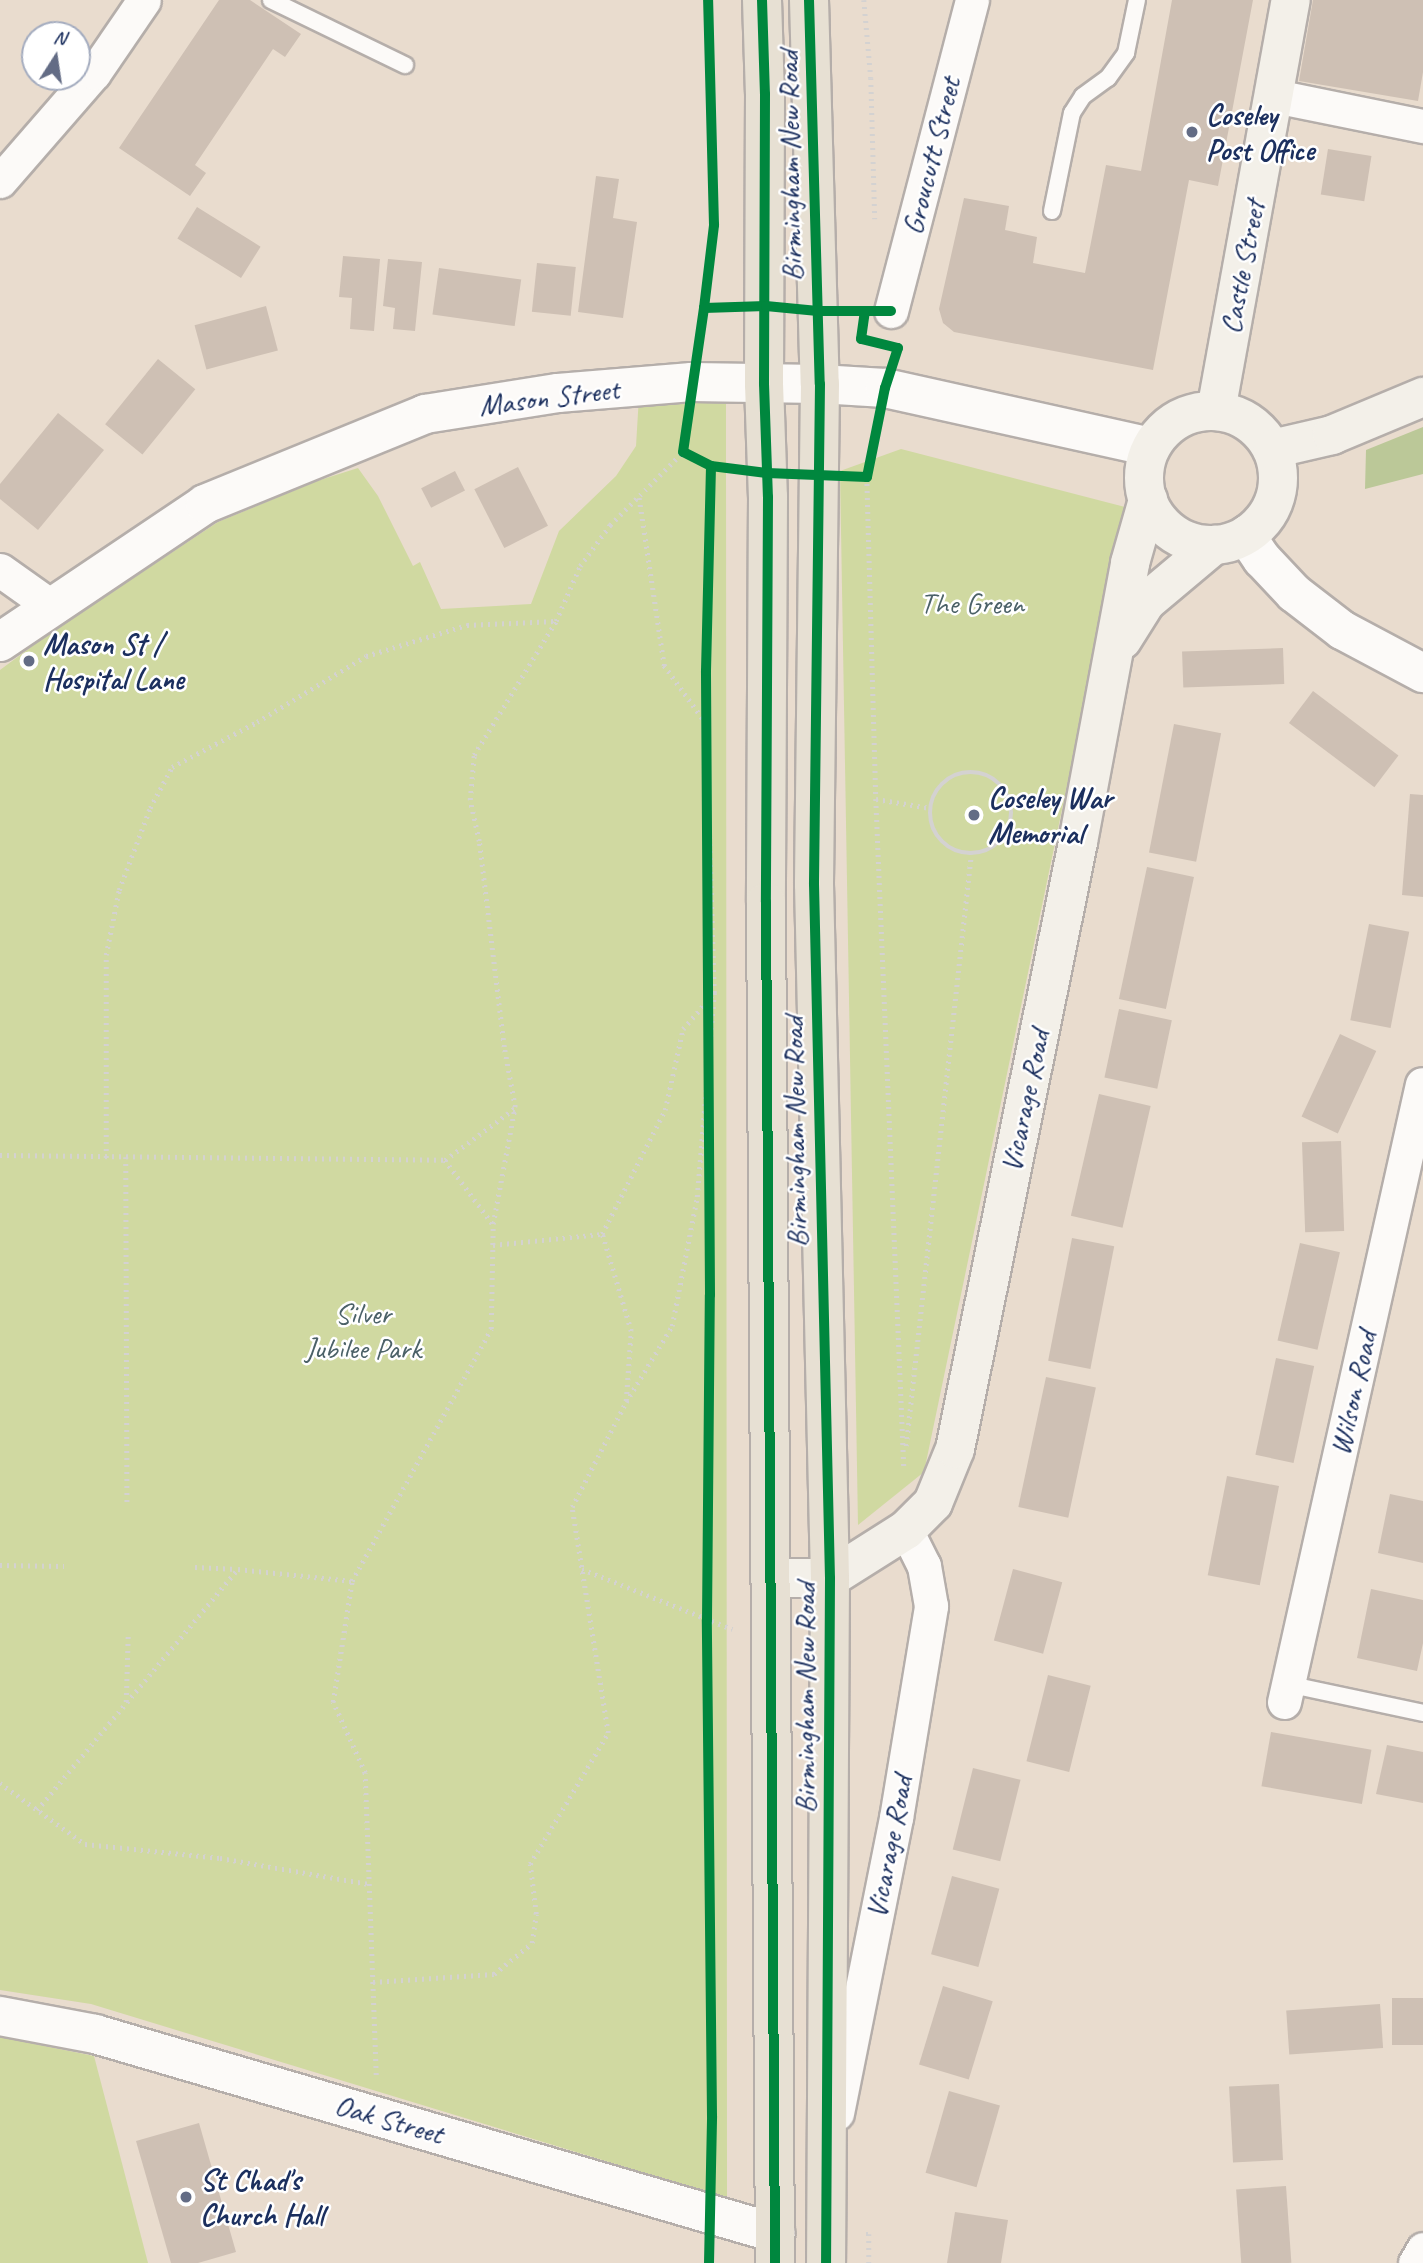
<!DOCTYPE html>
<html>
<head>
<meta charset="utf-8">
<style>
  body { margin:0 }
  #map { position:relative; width:1423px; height:2263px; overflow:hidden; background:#e9dcce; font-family:Caveat,sans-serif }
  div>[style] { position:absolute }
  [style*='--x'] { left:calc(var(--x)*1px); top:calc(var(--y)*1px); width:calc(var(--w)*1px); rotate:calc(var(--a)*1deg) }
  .green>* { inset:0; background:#d0d9a1 }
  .forest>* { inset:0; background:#bbc898 }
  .building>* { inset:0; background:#cec0b4; transform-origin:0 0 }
  .path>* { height:4.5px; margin-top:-2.25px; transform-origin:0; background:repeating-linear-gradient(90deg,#d4d2d1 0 2px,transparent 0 7px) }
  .path>.ring { margin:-2.25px; padding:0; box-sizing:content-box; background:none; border:4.5px solid #d4d2d1; border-radius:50% }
  .roads { filter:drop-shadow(2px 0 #b5aeaa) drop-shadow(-2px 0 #b5aeaa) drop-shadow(0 2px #b5aeaa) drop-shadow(0 -2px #b5aeaa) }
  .service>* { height:16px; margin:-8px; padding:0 8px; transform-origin:8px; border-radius:8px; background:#fcfaf8 }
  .minor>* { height:33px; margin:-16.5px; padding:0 16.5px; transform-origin:16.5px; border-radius:16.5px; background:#fcfaf8 }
  .tertiary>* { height:38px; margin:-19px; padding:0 19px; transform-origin:19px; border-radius:19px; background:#fcfaf8 }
  .secondary>* { height:38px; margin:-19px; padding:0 19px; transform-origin:19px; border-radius:19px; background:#f3f0e9 }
  .secondary>.ring { margin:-19px; padding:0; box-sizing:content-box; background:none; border:38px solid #f3f0e9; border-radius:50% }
  .trunk>* { height:38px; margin:-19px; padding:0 19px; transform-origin:19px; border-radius:19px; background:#e7e0d3 }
  .cycleway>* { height:10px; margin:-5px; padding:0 5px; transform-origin:5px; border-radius:5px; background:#00873e }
  .dots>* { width:19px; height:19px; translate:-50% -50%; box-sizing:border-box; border:4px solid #fff; border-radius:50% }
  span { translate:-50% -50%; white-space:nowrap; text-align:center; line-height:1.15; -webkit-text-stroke:5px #fff; paint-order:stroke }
  .poi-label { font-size:30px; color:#1b2f5e; font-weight:700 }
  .left { translate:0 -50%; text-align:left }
  .street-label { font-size:30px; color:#1b2f5e }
  .park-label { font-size:30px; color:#4b6167 }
  .north { position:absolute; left:21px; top:21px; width:70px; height:70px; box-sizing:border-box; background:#fff; border:2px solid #a4acbf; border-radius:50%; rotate:12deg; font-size:19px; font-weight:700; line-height:28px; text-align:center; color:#1b2f5e }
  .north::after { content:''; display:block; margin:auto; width:24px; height:32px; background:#636c85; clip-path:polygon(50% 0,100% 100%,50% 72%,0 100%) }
</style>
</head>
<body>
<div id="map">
  <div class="green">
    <div style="clip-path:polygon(639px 396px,726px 400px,727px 2198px,91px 2004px,0 1990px,0 670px,50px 633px,218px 522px,317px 481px,358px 468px,378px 496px,413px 566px,420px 562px,441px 609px,531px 604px,559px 531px,616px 476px,636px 446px)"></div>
    <div style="clip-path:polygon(901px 449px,1125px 507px,924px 1472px,858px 1525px,840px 471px)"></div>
    <div style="clip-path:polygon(0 2037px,94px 2056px,148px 2263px,0 2263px)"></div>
  </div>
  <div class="forest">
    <div style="clip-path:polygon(1423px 427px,1423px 474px,1365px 489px,1366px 450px)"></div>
  </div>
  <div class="building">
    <div style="clip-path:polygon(219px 0,250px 0,301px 34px,285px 57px,273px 49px,195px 165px,206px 173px,190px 196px,119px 148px)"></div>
    <div style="clip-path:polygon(1172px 0,1253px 0,1218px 186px,1189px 180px,1153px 370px,954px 332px,943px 323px,939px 309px,964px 198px,1009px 206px,1005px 230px,1037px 237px,1033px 263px,1085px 273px,1106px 165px,1141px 171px)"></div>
    <div style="clip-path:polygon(1313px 0,1423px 0,1423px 72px,1418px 101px,1299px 81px)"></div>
    <div style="left:1328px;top:149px;width:44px;height:46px;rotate:9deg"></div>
    <div style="clip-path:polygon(596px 176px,619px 179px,613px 218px,637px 222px,623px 318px,578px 312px)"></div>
    <div style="left:197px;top:207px;width:75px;height:37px;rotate:32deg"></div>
    <div style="clip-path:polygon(343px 256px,380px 259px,374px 331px,350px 329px,352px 298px,339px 297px)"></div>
    <div style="clip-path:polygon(388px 259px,422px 262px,415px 331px,393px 329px,395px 308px,383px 306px)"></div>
    <div style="left:537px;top:263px;width:39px;height:49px;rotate:6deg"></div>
    <div style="left:439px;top:268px;width:83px;height:47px;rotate:8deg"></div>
    <div style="left:266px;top:306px;width:46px;height:74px;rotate:75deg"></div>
    <div style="left:158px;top:359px;width:48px;height:84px;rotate:39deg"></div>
    <div style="clip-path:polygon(58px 413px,104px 450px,38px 530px,0 499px,0 484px)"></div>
    <div style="left:518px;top:467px;width:66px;height:49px;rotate:63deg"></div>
    <div style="left:455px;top:471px;width:22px;height:38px;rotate:63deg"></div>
    <div style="left:1283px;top:648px;width:36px;height:101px;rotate:88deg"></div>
    <div style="left:1313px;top:691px;width:107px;height:40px;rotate:37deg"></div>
    <div style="left:1174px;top:724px;width:48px;height:131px;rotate:11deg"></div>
    <div style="clip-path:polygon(1410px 794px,1423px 795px,1423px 897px,1402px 895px)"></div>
    <div style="left:1147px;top:867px;width:48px;height:135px;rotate:12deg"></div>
    <div style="left:1369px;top:924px;width:41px;height:98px;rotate:11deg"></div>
    <div style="left:1119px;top:1009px;width:54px;height:70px;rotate:12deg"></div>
    <div style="left:1340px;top:1034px;width:40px;height:91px;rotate:25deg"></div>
    <div style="left:1099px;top:1094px;width:53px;height:125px;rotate:13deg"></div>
    <div style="left:1341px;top:1141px;width:90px;height:39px;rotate:88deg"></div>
    <div style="left:1072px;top:1238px;width:43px;height:125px;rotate:11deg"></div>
    <div style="left:1300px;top:1243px;width:41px;height:100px;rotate:13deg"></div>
    <div style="left:1276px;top:1358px;width:39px;height:99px;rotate:12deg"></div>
    <div style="left:1046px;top:1377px;width:51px;height:133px;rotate:12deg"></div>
    <div style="left:1227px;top:1476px;width:53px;height:101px;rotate:11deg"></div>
    <div style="clip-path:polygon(1390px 1494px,1423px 1501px,1423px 1563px,1378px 1553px)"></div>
    <div style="left:1013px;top:1569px;width:51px;height:74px;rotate:15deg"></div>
    <div style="clip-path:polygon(1371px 1589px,1423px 1600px,1423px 1643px,1417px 1671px,1357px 1658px)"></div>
    <div style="left:1048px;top:1675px;width:44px;height:89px;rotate:14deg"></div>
    <div style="left:1271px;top:1732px;width:102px;height:55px;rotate:10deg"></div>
    <div style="clip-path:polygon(1387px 1745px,1423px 1752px,1423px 1803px,1376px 1794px)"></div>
    <div style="left:973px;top:1768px;width:49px;height:84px;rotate:14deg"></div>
    <div style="left:952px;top:1876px;width:49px;height:81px;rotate:15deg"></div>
    <div style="left:943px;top:1986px;width:52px;height:82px;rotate:17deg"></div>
    <div style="left:1423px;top:1998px;width:47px;height:31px;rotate:90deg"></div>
    <div style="left:1380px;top:2004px;width:44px;height:94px;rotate:86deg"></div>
    <div style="left:1279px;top:2084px;width:76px;height:50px;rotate:87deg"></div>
    <div style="left:949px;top:2091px;width:53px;height:85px;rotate:16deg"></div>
    <div style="clip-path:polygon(199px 2123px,236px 2252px,198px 2263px,171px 2263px,136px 2141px)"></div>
    <div style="left:1286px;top:2186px;width:77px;height:50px;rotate:86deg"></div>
    <div style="clip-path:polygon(955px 2212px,1008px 2220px,1001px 2263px,947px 2263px)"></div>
  </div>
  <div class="path">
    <div style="--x:864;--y:0;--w:78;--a:84.9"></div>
    <div style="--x:871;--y:78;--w:141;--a:88.4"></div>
    <div style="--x:867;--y:477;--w:322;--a:88.4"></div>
    <div style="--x:876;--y:799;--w:668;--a:87.6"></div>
    <div class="ring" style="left:930px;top:772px;width:77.5px;height:77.5px"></div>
    <div style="--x:876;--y:799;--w:55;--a:9.5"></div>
    <div style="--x:0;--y:1155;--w:445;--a:0.6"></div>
    <div style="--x:445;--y:1160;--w:87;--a:-36.6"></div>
    <div style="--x:126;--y:1157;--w:349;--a:89.8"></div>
    <div style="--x:106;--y:1158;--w:203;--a:-90"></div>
    <div style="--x:106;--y:955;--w:66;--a:-78.7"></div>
    <div style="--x:119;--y:890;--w:88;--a:-69.3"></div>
    <div style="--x:150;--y:808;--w:47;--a:-61.8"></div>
    <div style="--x:172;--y:767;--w:96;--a:-27.9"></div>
    <div style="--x:257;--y:722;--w:127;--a:-31.2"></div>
    <div style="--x:366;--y:656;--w:106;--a:-17.1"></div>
    <div style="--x:467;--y:625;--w:88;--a:-2.6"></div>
    <div style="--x:445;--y:1160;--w:79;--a:53.3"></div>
    <div style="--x:493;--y:1245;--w:110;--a:-5.8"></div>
    <div style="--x:626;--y:1401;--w:70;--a:-85.9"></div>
    <div style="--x:631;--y:1331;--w:101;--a:-106.6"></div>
    <div style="--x:602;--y:1234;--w:139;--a:-63.1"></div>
    <div style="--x:665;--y:1110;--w:83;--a:-77.5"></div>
    <div style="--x:683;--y:1029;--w:48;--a:-49.3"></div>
    <div style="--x:906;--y:1446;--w:595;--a:-83.72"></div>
    <div style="--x:0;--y:1565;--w:64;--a:0.9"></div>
    <div style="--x:195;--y:1567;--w:42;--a:2.7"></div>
    <div style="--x:582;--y:1569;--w:162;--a:21.8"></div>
    <div style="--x:126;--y:1702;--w:67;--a:-88.3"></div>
    <div style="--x:0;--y:1783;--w:105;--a:35.7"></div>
    <div style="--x:85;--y:1844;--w:136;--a:5.9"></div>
    <div style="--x:220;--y:1858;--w:151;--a:9.9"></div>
    <div style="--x:37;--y:1810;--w:314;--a:-50.2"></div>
    <div style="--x:238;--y:1569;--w:115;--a:6"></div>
    <div style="--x:373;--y:1982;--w:121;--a:-3.8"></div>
    <div style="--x:494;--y:1974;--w:49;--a:-39.2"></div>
    <div style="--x:532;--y:1943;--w:29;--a:-82"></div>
    <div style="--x:536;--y:1914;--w:50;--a:-96.8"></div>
    <div style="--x:530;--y:1864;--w:152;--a:-59.2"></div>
    <div style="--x:608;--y:1733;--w:229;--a:-99.1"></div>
    <div style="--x:572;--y:1507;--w:118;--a:-62.8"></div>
    <div style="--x:626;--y:1402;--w:89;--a:-58.8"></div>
    <div style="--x:672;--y:1326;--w:131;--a:-79"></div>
    <div style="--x:697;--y:1197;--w:205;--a:-85.2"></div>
    <div style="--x:714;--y:993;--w:269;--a:-91.7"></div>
    <div style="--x:706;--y:724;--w:72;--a:-125.9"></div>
    <div style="--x:664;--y:666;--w:170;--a:-98.5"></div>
    <div style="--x:376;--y:2075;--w:302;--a:-92.1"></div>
    <div style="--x:365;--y:1773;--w:78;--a:-114.3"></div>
    <div style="--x:333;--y:1702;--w:122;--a:-81.1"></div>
    <div style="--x:352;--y:1581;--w:288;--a:-61.1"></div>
    <div style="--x:491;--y:1329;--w:105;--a:-88.9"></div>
    <div style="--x:493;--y:1224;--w:119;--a:-79.4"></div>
    <div style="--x:515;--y:1107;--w:61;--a:-100.4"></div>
    <div style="--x:504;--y:1047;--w:208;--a:-96.9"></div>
    <div style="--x:479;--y:841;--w:42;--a:-102.4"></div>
    <div style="--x:470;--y:800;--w:45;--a:-84.9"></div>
    <div style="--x:474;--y:755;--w:157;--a:-58.5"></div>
    <div style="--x:556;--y:621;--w:60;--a:-66.4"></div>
    <div style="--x:580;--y:566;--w:51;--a:-53.8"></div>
    <div style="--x:610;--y:525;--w:103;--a:-45"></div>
    <div style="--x:866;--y:2234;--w:3;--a:0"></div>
    <div style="--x:869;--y:2234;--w:29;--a:90"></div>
  </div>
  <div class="roads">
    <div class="service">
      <div style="--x:271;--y:0;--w:149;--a:25.9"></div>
      <div style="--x:1052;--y:211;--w:100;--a:-78.5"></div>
      <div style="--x:1072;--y:113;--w:20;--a:-57"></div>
      <div style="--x:1083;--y:96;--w:31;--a:-36"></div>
      <div style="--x:1108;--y:78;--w:31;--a:-54"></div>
      <div style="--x:1126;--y:53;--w:54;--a:-78.3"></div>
      <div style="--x:1287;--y:1684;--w:139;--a:12"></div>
    </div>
    <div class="minor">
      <div style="--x:1275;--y:96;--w:151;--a:11.5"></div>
      <div style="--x:0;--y:181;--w:143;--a:-49"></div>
      <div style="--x:94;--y:73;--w:88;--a:-55.6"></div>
      <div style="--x:891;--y:311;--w:321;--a:-75.4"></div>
      <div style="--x:0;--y:570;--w:64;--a:35.4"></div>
      <div style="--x:1284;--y:1702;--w:633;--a:-77.41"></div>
      <div style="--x:837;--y:2113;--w:301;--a:-78.7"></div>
      <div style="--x:896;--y:1818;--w:215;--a:-80.6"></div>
      <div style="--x:931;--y:1606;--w:41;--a:-99.9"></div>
      <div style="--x:924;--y:1566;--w:40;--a:-116.6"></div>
      <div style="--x:1415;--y:2263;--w:16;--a:-60"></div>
    </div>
    <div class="tertiary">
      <div style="--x:1248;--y:534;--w:6;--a:81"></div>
      <div style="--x:1249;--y:540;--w:23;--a:56"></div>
      <div style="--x:1262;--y:559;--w:47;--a:46.7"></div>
      <div style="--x:1294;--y:593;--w:61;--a:37.6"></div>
      <div style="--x:1342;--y:630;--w:92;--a:28"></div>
      <div style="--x:0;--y:642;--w:247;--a:-33.9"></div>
      <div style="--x:205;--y:504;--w:238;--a:-22.2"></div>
      <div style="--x:425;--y:414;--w:135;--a:-9"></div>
      <div style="--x:558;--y:393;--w:134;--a:-4.7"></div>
      <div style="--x:692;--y:382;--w:128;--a:0.9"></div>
      <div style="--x:820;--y:384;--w:65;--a:3.5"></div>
      <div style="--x:885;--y:388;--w:272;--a:12.5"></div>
      <div style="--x:0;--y:2016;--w:97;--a:10.7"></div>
      <div style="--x:95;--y:2034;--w:709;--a:16.31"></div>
    </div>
    <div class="secondary">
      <div style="--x:1216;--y:411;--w:418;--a:-79.7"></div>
      <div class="ring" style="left:1144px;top:411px;width:96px;height:96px"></div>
      <div style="--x:1272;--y:449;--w:62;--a:-13.1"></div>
      <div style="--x:1332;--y:435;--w:99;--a:-22.7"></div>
      <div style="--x:1122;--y:640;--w:45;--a:-57.7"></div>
      <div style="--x:1146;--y:602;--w:89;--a:-40"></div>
      <div style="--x:771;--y:1578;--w:59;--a:0"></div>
      <div style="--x:830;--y:1578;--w:90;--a:-32.3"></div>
      <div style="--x:906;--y:1530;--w:38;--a:-45"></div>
      <div style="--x:933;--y:1503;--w:58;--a:-67.8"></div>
      <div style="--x:955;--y:1449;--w:619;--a:-78.54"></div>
      <div style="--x:1078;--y:842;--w:284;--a:-79.4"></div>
      <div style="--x:1130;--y:563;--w:66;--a:-74.1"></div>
    </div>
    <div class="trunk">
      <div style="--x:762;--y:0;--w:94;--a:88.2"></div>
      <div style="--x:765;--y:94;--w:290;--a:90.2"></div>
      <div style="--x:764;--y:384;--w:113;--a:88"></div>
      <div style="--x:768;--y:497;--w:405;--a:90.3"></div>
      <div style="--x:766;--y:902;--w:1361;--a:89.62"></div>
      <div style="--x:809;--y:0;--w:384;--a:88.4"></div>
      <div style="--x:820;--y:384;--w:500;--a:90.69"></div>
      <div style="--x:814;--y:884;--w:694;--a:88.68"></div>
      <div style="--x:830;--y:1578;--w:685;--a:90.33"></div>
    </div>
  </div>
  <div class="cycleway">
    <div style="--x:762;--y:0;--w:94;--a:88.2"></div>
    <div style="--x:765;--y:94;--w:290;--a:90.2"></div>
    <div style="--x:764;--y:384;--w:113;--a:88"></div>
    <div style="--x:768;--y:497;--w:405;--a:90.3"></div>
    <div style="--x:766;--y:902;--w:1361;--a:89.62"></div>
    <div style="--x:809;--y:0;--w:384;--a:88.4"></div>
    <div style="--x:820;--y:384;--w:500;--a:90.69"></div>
    <div style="--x:814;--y:884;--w:694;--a:88.68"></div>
    <div style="--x:830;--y:1578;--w:685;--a:90.33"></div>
    <div style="--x:704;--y:308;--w:84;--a:-83.1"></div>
    <div style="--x:714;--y:225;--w:225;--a:-91.5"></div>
    <div style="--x:711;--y:466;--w:56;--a:7.1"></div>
    <div style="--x:767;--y:473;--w:100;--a:2.3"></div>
    <div style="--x:867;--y:477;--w:91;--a:-78.6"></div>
    <div style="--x:885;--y:388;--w:42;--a:-72"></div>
    <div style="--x:898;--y:348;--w:38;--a:-166"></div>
    <div style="--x:861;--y:339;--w:28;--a:-82"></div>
    <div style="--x:709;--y:2263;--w:147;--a:-88.8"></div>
    <div style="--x:712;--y:2116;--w:496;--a:-90.6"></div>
    <div style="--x:707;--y:1620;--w:325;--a:-89.5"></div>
    <div style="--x:710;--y:1295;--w:624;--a:-90.37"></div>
    <div style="--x:706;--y:671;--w:205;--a:-88.6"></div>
    <div style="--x:711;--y:466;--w:31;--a:-153"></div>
    <div style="--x:683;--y:452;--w:146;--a:-81.7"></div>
    <div style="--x:704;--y:308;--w:62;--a:-1.8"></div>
    <div style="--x:766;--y:306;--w:52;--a:5.5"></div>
    <div style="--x:818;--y:311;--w:73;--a:0"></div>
  </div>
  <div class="dots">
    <div style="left:1192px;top:132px;background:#636c85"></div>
    <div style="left:29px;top:661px;background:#636c85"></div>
    <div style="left:974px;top:815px;background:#636c85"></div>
    <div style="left:186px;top:2197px;background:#636c85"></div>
  </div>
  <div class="poi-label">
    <span class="left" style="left:1206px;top:132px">Coseley<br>Post Office</span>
    <span class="left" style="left:43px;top:661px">Mason St /<br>Hospital Lane</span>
    <span class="left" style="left:988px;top:815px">Coseley War<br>Memorial</span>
    <span class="left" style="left:200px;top:2197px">St Chad's<br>Church Hall</span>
  </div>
  <div class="street-label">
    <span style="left:931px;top:156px;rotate:-76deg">Groucutt Street</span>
    <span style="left:790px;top:166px;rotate:-91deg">Birmingham New Road</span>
    <span style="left:1242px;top:267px;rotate:-79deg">Castle Street</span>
    <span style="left:549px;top:397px;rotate:-7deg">Mason Street</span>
    <span style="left:1025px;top:1101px;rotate:-78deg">Vicarage Road</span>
    <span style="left:795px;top:1132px;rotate:-91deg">Birmingham New Road</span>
    <span style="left:1353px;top:1393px;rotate:-77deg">Wilson Road</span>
    <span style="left:805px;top:1698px;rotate:-90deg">Birmingham New Road</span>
    <span style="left:889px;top:1847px;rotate:-79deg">Vicarage Road</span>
    <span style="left:389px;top:2119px;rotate:16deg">Oak Street</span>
  </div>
  <div class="park-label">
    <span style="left:972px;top:603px">The Green</span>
    <span style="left:363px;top:1330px">Silver<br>Jubilee Park</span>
  </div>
  <div class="north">N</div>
</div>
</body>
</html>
